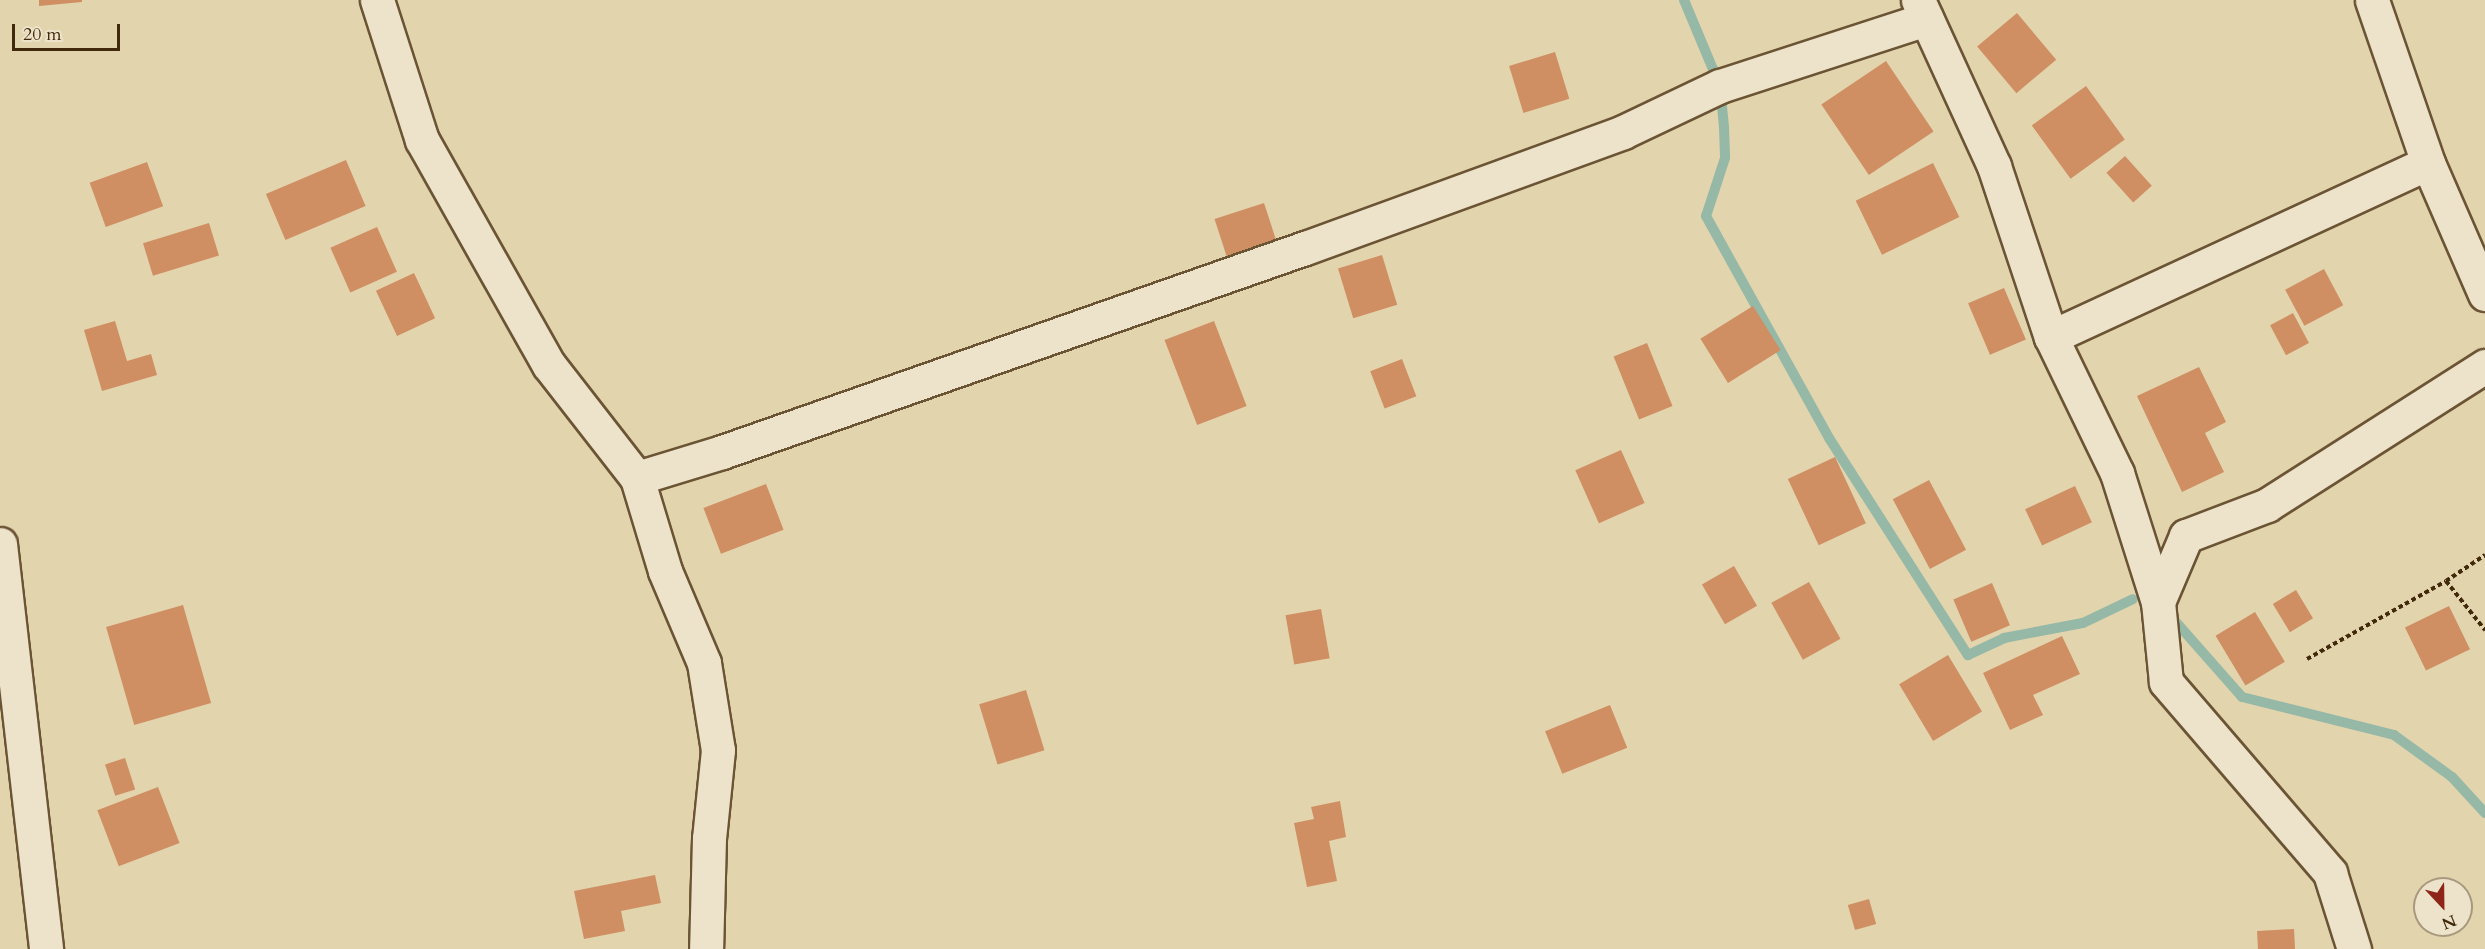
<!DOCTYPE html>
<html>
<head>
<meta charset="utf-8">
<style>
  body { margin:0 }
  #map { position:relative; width:2485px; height:949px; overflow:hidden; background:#e2d4ad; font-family:Cardo,serif }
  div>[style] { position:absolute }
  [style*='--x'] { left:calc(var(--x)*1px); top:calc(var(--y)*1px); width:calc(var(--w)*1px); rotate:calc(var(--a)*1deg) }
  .stream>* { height:10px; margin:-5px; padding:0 5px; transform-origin:5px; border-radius:5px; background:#95b8a7 }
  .building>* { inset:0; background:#d08e63; transform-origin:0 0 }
  .path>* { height:4px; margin-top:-2px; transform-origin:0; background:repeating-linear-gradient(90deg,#43290b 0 4.5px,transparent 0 7.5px) }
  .roads { filter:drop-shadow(2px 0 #6b5434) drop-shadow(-2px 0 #6b5434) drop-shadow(0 2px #6b5434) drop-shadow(0 -2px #6b5434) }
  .minor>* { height:33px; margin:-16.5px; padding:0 16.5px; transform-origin:16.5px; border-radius:16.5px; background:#ece3ca }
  span { translate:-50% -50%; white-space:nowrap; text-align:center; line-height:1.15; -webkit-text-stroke:4.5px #ece3ca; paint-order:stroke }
  .north { position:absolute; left:2413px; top:877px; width:60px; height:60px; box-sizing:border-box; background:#ece3ca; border:2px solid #a8997e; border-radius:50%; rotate:158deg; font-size:16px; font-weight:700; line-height:24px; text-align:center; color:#43290b }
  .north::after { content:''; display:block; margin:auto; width:21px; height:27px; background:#8f2418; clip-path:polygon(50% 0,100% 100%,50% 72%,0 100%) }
  .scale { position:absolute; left:12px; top:24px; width:108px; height:27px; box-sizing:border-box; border:3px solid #43290b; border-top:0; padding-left:8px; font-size:18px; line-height:21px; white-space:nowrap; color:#43290b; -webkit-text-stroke:4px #ece3ca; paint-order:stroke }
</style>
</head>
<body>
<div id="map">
  <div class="stream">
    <div style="--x:1684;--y:0;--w:93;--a:67.3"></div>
    <div style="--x:1720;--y:86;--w:41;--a:84.4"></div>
    <div style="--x:1724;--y:127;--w:31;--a:88"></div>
    <div style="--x:1725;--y:158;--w:61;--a:108.1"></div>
    <div style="--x:1706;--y:216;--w:254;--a:61"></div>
    <div style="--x:1829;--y:438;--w:258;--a:57.4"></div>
    <div style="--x:1968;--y:655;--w:40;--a:-25"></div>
    <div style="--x:2004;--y:638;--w:80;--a:-10.8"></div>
    <div style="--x:2083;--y:623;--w:55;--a:-25.6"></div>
    <div style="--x:2168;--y:613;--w:112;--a:48.6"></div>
    <div style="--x:2242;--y:697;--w:157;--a:14"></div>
    <div style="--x:2394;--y:735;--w:72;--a:35.9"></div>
    <div style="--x:2452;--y:777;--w:49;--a:47.5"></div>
  </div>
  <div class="building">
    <div style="clip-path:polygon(39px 0,82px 0,82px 2px,39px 6px)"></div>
    <div style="left:2017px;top:13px;width:61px;height:52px;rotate:50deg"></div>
    <div style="left:1555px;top:52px;width:49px;height:48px;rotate:73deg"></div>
    <div style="left:1886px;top:61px;width:85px;height:78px;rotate:56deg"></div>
    <div style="left:2086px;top:86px;width:66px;height:67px;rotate:54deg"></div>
    <div style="left:2125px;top:156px;width:40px;height:25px;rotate:48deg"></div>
    <div style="left:346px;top:160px;width:50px;height:87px;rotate:67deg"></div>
    <div style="left:147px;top:162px;width:47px;height:61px;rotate:70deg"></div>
    <div style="left:1933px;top:163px;width:60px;height:86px;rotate:64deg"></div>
    <div style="left:1264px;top:203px;width:44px;height:52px;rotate:72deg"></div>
    <div style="left:209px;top:223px;width:34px;height:69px;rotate:73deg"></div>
    <div style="left:377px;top:227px;width:49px;height:51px;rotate:66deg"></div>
    <div style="left:1382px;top:255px;width:52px;height:46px;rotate:73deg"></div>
    <div style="left:2324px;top:269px;width:41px;height:44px;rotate:62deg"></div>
    <div style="left:414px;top:273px;width:50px;height:42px;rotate:65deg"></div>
    <div style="left:2004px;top:288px;width:56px;height:39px;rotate:67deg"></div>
    <div style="left:1753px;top:306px;width:52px;height:62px;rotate:58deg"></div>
    <div style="left:2293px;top:313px;width:34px;height:26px;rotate:62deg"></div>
    <div style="clip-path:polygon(115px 321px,127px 361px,151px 354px,157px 375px,102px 391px,84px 330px)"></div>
    <div style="left:1214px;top:321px;width:91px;height:53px;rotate:69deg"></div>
    <div style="left:1647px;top:343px;width:68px;height:36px;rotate:68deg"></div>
    <div style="left:1402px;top:359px;width:40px;height:34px;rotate:69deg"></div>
    <div style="clip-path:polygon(2199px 367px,2226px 422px,2205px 433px,2224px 472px,2182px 492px,2137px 396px)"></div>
    <div style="left:1621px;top:450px;width:58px;height:50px;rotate:66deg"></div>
    <div style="left:1835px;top:457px;width:73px;height:52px;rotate:65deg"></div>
    <div style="left:1929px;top:480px;width:79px;height:41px;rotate:62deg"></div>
    <div style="left:766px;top:484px;width:49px;height:67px;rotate:69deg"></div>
    <div style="left:2075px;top:486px;width:40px;height:55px;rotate:65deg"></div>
    <div style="left:1734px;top:566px;width:46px;height:37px;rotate:60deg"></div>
    <div style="left:1809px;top:582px;width:65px;height:43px;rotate:61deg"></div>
    <div style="left:1992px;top:583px;width:46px;height:42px;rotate:67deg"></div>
    <div style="left:2296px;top:590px;width:33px;height:27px;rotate:59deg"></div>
    <div style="left:183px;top:605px;width:102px;height:80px;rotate:74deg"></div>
    <div style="left:2449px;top:606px;width:48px;height:49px;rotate:64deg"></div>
    <div style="left:1321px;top:609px;width:50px;height:36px;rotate:80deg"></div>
    <div style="left:2255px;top:612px;width:58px;height:46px;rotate:59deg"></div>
    <div style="clip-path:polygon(2062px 636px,2080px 674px,2033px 695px,2043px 715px,2010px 730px,1983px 673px)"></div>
    <div style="left:1948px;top:655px;width:66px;height:57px;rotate:59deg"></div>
    <div style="left:1026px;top:690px;width:63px;height:49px;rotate:73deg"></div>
    <div style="left:1610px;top:705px;width:46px;height:70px;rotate:68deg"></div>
    <div style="left:125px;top:758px;width:33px;height:21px;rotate:72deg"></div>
    <div style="left:158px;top:787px;width:60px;height:65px;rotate:69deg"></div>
    <div style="clip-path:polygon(1340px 801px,1346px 837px,1329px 841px,1337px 881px,1307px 887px,1294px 823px,1314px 819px,1311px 807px)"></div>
    <div style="clip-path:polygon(655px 875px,661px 903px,621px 911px,625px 931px,584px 939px,574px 891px)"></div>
    <div style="left:1869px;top:899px;width:26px;height:22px;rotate:74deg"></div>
    <div style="left:2294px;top:929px;width:20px;height:37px;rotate:87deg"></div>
  </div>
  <div class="path">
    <div style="--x:2446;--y:581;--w:47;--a:-33.7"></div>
    <div style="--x:2307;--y:659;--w:159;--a:-29.3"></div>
    <div style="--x:2446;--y:581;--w:63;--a:51.5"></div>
  </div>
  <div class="roads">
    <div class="minor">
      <div style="--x:377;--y:0;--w:147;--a:72.2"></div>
      <div style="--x:422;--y:140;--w:258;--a:60.6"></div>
      <div style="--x:549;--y:365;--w:143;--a:52.1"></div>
      <div style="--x:637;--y:478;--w:89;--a:-17"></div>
      <div style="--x:722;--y:452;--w:618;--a:-19.29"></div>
      <div style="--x:1305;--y:248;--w:338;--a:-20"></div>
      <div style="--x:1623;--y:132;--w:107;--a:-25.4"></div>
      <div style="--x:1720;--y:86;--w:217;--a:-18"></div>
      <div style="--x:1918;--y:0;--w:183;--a:65.4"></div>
      <div style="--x:1994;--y:166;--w:180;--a:71.6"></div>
      <div style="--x:2051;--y:337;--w:151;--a:64.1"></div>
      <div style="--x:2117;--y:473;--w:135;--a:72.4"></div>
      <div style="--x:2158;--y:602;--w:80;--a:84.3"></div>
      <div style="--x:2166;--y:682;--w:252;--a:49.3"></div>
      <div style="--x:2330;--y:873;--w:80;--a:72.5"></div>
      <div style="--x:2428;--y:163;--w:143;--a:66.5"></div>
      <div style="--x:2051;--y:337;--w:415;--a:-24.8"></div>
      <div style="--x:2428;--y:163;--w:172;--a:-109"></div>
      <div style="--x:637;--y:478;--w:97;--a:73.2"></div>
      <div style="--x:665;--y:571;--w:100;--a:67"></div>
      <div style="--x:704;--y:663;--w:88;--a:80.9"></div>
      <div style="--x:718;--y:750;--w:88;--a:95.8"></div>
      <div style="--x:709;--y:838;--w:111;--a:91.5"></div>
      <div style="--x:0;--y:544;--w:408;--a:83.5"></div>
      <div style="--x:2158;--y:602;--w:72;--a:-67"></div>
      <div style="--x:2186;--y:536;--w:87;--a:-20.9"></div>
      <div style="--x:2267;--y:505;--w:259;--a:-32.5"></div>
    </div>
  </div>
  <div class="north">N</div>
  <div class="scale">20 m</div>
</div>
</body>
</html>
